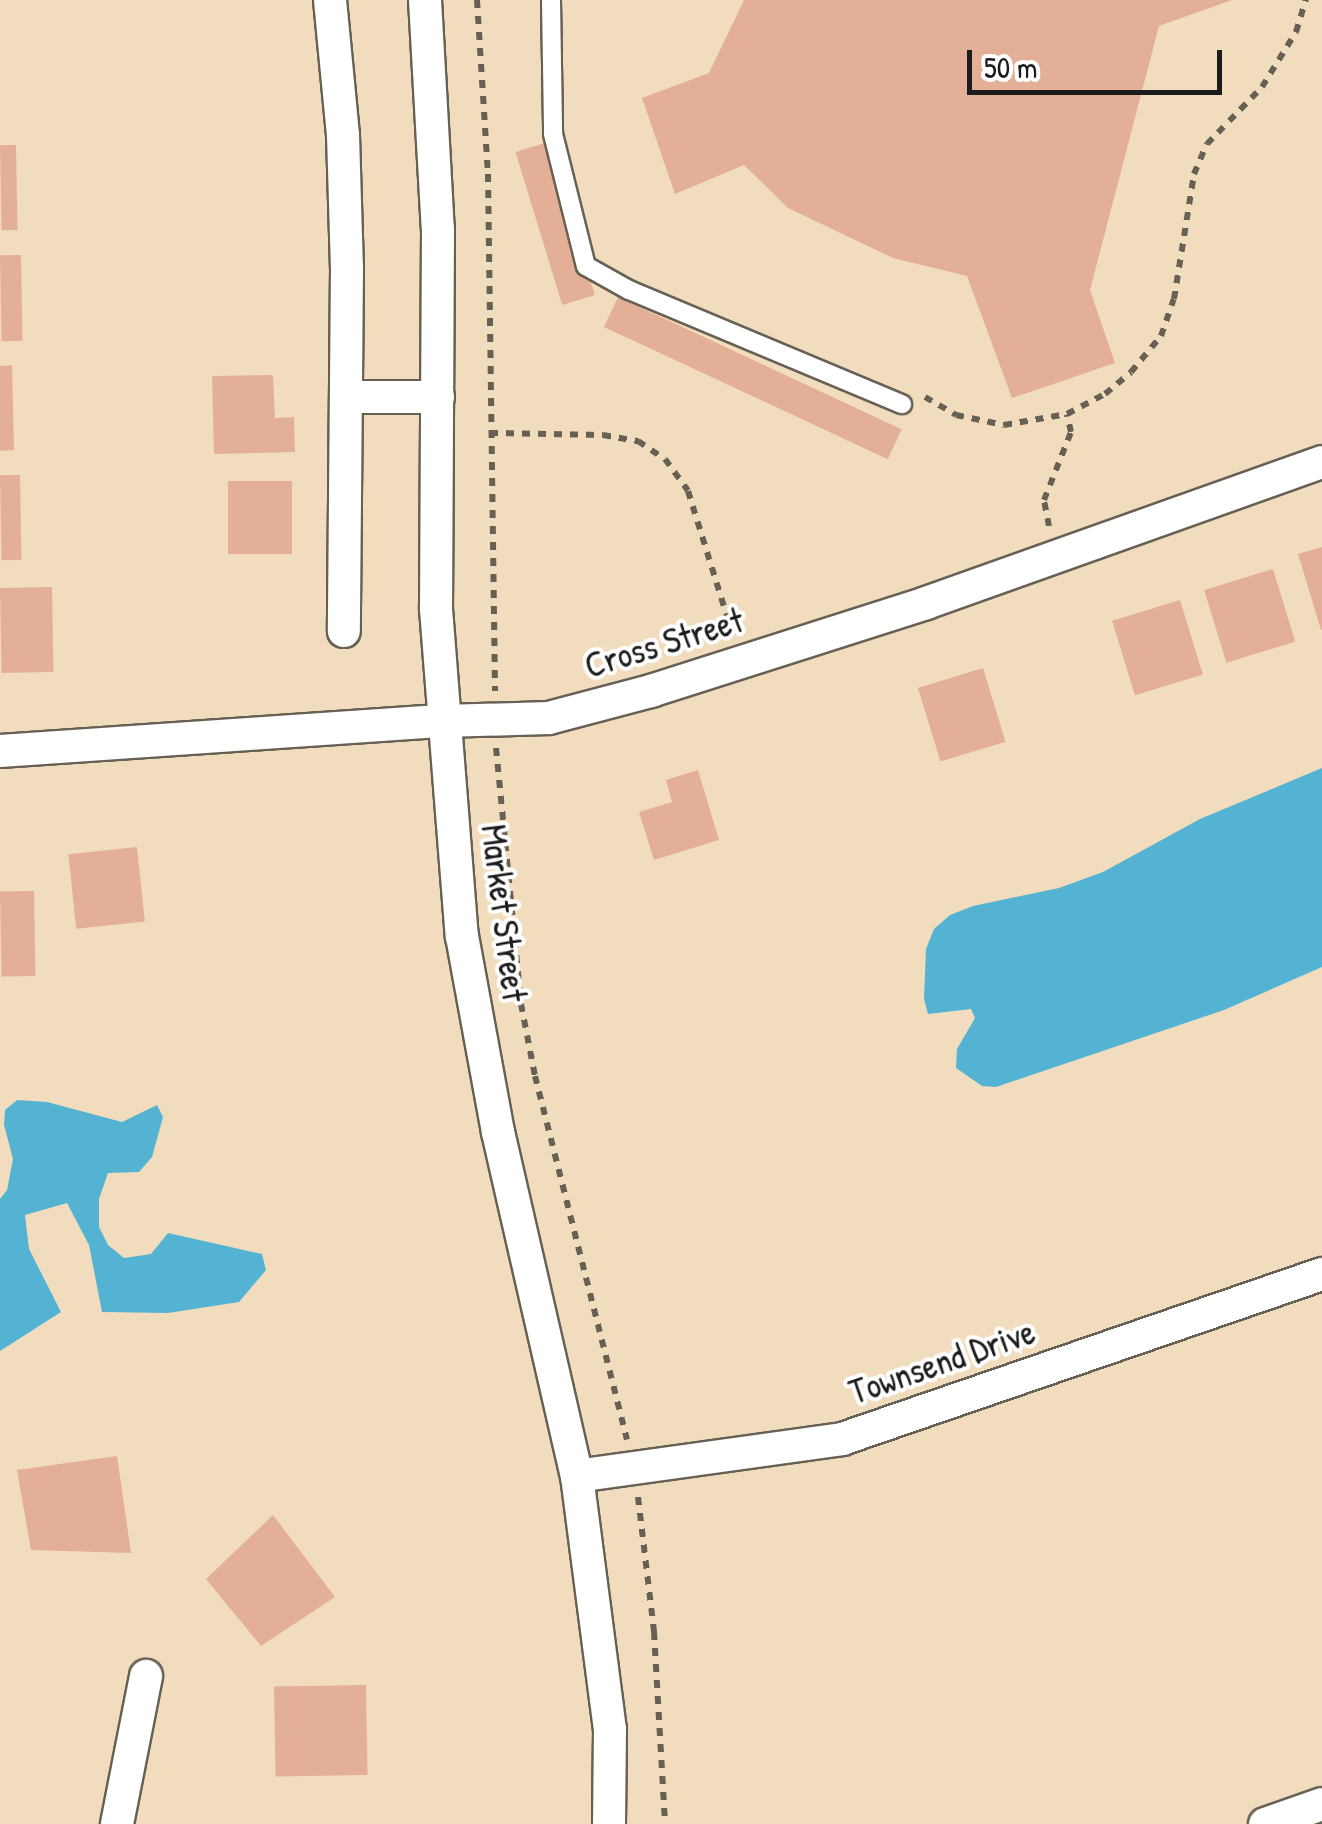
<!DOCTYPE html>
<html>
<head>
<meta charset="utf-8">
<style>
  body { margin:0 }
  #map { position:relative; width:1322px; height:1824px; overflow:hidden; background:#f1ddbd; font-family:"Patrick Hand",sans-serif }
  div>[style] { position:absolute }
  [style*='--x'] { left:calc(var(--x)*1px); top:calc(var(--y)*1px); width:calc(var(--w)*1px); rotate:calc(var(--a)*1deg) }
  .water>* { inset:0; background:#54b2d2 }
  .building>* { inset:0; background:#e3af97; transform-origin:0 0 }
  .path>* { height:6px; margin-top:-3px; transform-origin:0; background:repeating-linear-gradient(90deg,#676054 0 8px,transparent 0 16px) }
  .roads { filter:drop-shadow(2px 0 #676054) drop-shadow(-2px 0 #676054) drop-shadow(0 2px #676054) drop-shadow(0 -2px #676054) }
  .service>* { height:18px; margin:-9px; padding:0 9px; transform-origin:9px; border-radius:9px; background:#fff }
  .minor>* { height:32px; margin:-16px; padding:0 16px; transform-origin:16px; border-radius:16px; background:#fff }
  span { translate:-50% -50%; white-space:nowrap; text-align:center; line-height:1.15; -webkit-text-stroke:8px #fff; paint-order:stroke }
  .street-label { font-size:35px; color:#1c1c1c }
  .scale { position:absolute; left:967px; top:50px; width:255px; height:45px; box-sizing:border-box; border:5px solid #1c1c1c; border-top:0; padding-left:12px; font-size:30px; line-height:35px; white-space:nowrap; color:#1c1c1c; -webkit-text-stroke:8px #fff; paint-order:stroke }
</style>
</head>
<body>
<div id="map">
  <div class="water">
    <div style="clip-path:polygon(1322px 768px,1322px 967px,1224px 1010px,996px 1087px,982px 1086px,956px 1068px,957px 1049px,975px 1018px,971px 1009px,928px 1014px,924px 999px,926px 949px,934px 929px,950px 915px,973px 906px,1059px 888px,1103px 872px,1200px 819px)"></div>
    <div style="clip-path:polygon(17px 1100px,47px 1102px,122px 1122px,157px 1105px,163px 1117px,152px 1157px,139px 1172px,108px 1173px,99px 1199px,99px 1227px,108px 1245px,124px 1258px,151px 1254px,168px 1233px,262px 1254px,266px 1270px,239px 1302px,168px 1313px,102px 1312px,89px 1245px,67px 1203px,25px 1215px,29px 1249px,61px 1312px,0 1351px,0 1199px,7px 1190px,13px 1159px,4px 1125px,5px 1110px)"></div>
  </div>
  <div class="building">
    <div style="clip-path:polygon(744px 0,1232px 0,1159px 26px,1090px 290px,1115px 363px,1012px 398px,967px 276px,893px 258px,788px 208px,744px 165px,675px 194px,642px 98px,709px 73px)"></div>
    <div style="left:548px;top:142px;width:160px;height:34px;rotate:73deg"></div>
    <div style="left:16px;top:145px;width:85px;height:16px;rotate:89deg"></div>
    <div style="left:21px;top:255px;width:86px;height:21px;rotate:89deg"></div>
    <div style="left:618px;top:297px;width:313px;height:33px;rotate:25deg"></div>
    <div style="clip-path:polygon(12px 365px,14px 450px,0 451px,0 366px)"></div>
    <div style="clip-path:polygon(273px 375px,275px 418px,294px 417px,295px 452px,214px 454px,212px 376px)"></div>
    <div style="left:20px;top:475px;width:85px;height:20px;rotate:89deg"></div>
    <div style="left:228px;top:481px;width:64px;height:73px"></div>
    <div style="clip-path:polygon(1322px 547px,1322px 630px,1321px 630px,1298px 554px)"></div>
    <div style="left:1273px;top:569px;width:76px;height:72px;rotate:73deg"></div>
    <div style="left:52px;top:587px;width:85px;height:52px;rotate:89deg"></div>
    <div style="left:1180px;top:600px;width:78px;height:71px;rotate:73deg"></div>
    <div style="left:983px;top:668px;width:77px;height:68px;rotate:73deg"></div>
    <div style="clip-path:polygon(698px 770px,719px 840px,654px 860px,639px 812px,672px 802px,666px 780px)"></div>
    <div style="left:137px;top:847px;width:75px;height:69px;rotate:84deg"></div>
    <div style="left:34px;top:891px;width:85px;height:34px;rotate:89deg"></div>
    <div style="clip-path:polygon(117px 1456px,131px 1553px,31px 1550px,17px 1470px)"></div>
    <div style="clip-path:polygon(273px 1515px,335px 1597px,261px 1646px,206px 1579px)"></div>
    <div style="left:366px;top:1685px;width:90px;height:92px;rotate:89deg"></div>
  </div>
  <div class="path">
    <div style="--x:477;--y:0;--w:174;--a:86.4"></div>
    <div style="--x:488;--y:174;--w:517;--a:89.22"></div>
    <div style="--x:925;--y:397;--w:36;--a:30"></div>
    <div style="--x:956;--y:415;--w:49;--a:11.8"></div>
    <div style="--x:1004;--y:425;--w:64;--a:-9.9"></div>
    <div style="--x:1067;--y:414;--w:43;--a:-27.8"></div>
    <div style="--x:1105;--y:394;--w:34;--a:-40"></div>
    <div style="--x:1131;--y:372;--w:47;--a:-50.2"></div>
    <div style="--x:1161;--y:336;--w:39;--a:-71"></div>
    <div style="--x:1174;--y:299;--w:127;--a:-80.9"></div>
    <div style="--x:1194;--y:174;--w:33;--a:-67"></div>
    <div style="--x:1207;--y:144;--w:79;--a:-46"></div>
    <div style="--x:1262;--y:87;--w:65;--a:-58.3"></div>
    <div style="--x:1296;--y:32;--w:34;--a:-73"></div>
    <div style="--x:490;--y:433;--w:113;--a:1"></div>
    <div style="--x:603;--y:435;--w:36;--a:10"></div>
    <div style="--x:638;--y:441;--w:32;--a:34"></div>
    <div style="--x:665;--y:459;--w:39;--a:54"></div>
    <div style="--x:688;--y:491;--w:148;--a:72.7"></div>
    <div style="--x:1049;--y:526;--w:26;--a:-101"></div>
    <div style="--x:1044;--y:500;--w:73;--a:-68.3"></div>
    <div style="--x:1071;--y:432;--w:18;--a:-103"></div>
    <div style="--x:496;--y:748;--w:257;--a:84.4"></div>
    <div style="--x:521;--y:1004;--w:73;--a:79"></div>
    <div style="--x:535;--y:1076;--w:375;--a:75.8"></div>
    <div style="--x:638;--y:1497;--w:136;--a:83.2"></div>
    <div style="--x:654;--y:1632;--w:192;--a:86.7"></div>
  </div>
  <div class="roads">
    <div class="service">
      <div style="--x:551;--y:0;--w:134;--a:89.1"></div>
      <div style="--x:553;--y:134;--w:136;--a:76"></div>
      <div style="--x:586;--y:266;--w:49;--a:29.2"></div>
      <div style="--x:629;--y:290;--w:296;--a:22.7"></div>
    </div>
    <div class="minor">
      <div style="--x:330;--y:0;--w:136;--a:84.5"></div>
      <div style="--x:343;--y:135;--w:133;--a:88.3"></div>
      <div style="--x:347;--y:268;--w:363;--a:90.5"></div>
      <div style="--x:425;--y:0;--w:229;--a:86.8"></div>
      <div style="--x:438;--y:229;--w:380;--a:90.3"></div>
      <div style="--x:436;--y:609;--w:328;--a:85.5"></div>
      <div style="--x:462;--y:936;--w:199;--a:79.6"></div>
      <div style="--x:498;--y:1132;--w:353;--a:77.1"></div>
      <div style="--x:577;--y:1476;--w:255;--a:82.6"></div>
      <div style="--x:610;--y:1729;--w:95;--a:90.6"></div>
      <div style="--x:347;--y:397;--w:91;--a:0"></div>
      <div style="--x:0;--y:751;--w:444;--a:-3.9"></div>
      <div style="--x:443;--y:721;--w:106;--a:-1.6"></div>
      <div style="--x:549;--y:718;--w:106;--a:-14.8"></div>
      <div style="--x:651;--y:691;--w:289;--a:-17.7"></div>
      <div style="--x:926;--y:603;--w:420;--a:-19.6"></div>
      <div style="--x:577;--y:1476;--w:268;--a:-7.9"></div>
      <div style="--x:842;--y:1439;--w:508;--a:-18.97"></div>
      <div style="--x:117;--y:1824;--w:151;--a:-78.9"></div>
      <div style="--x:1265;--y:1824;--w:60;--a:-19.3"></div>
    </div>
  </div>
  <div class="street-label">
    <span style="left:664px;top:643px;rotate:-17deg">Cross Street</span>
    <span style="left:504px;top:913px;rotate:83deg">Market Street</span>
    <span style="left:942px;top:1362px;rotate:-19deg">Townsend Drive</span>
  </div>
  <div class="scale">50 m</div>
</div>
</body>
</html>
